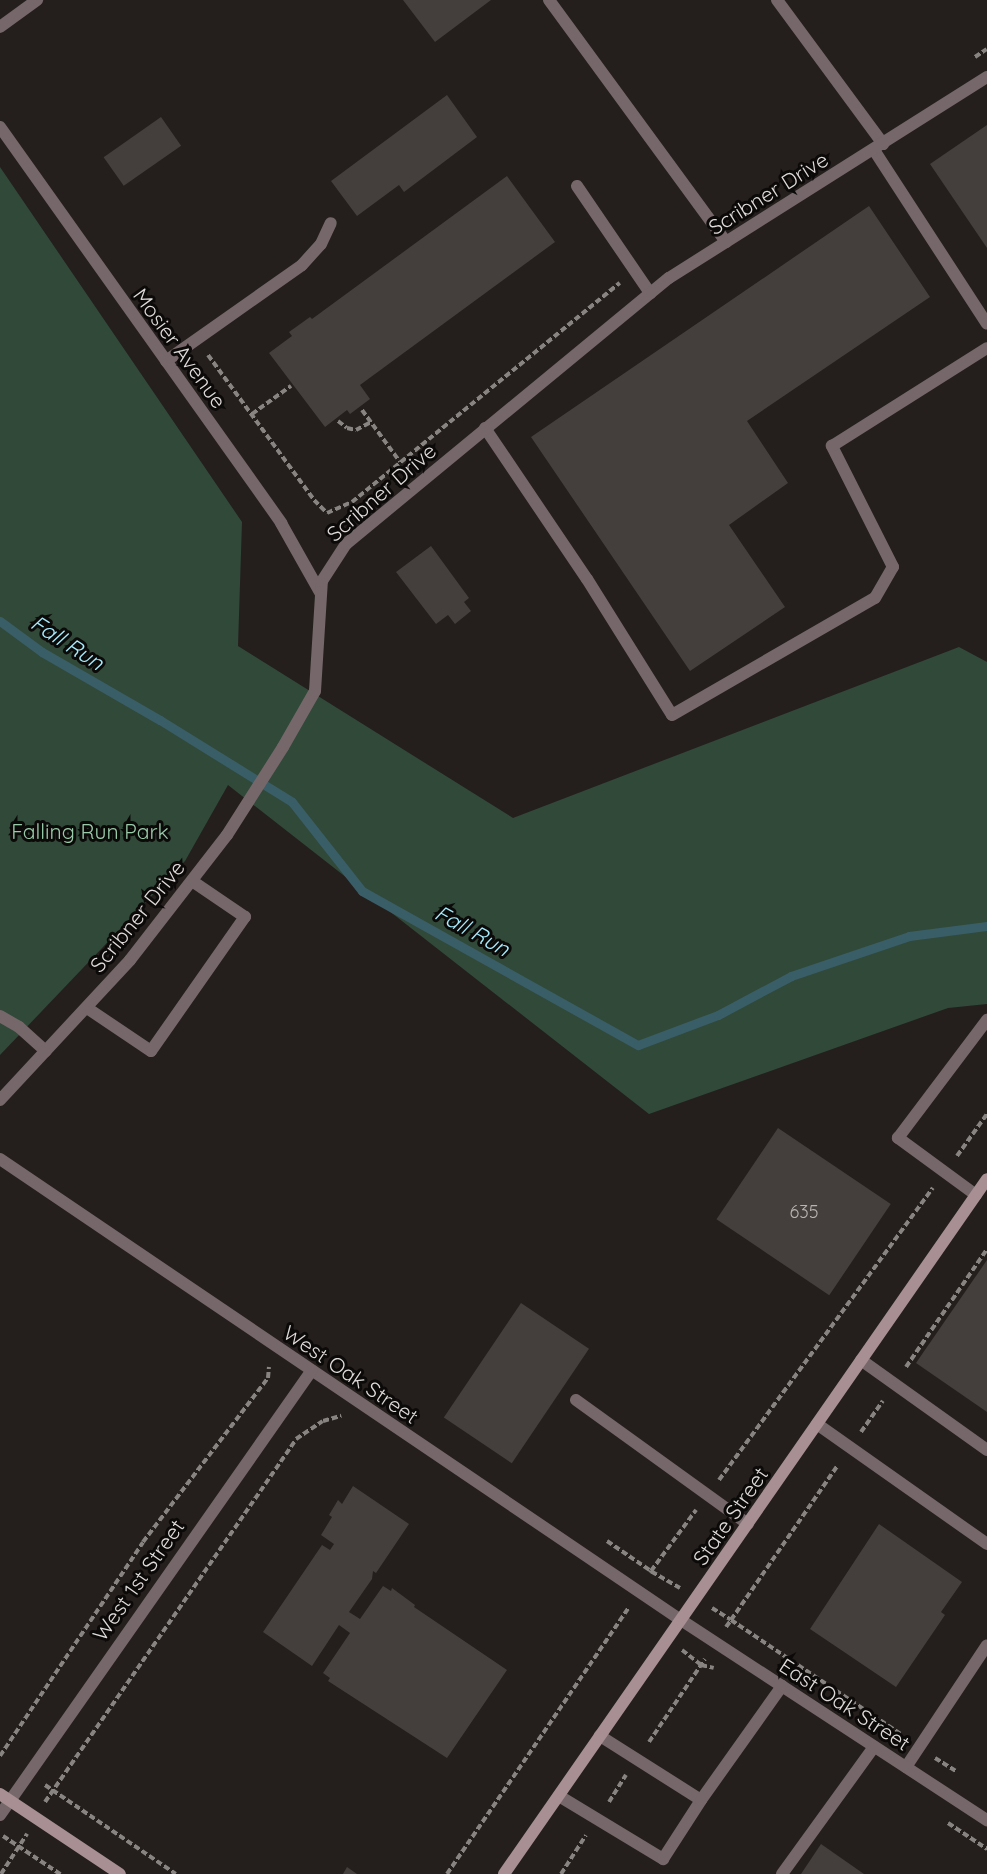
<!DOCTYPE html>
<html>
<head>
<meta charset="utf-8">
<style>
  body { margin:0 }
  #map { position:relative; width:987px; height:1874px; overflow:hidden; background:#241f1d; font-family:Quicksand,sans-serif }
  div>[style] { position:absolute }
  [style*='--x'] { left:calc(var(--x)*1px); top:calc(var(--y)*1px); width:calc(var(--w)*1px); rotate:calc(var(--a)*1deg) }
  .green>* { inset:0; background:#314939 }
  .stream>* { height:9px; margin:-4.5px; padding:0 4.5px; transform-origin:4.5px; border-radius:4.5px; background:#3a5e67 }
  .building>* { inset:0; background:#443e3c; transform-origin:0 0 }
  .path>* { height:4px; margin-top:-2px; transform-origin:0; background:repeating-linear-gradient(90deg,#888482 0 6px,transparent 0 9px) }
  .lane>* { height:12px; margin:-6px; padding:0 6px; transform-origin:6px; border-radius:6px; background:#76676a }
  .street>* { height:12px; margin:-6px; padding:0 6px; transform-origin:6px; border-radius:6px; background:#76676a }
  .secondary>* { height:12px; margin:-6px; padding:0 6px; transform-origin:6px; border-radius:6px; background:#a78f94 }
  span { translate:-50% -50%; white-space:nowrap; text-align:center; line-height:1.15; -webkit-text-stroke:6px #0c0909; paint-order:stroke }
  .number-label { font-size:18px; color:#b8b4b2 }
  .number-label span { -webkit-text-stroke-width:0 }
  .street-label { font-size:21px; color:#dfdbda }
  .park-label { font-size:21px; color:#98cca9 }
  .water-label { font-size:22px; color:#a6edfe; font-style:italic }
</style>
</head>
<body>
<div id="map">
  <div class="green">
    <div style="clip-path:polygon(0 167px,242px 522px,238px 646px,513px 818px,959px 647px,987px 662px,987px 1004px,948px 1008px,649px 1114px,228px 785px,185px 861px,0 1055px)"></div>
  </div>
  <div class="stream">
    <div style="--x:0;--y:621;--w:52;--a:36.4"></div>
    <div style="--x:42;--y:652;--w:136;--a:30"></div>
    <div style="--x:160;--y:720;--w:155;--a:31.8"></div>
    <div style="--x:292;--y:802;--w:113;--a:51.8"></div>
    <div style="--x:362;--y:891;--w:316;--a:29.2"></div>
    <div style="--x:638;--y:1045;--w:85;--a:-20.6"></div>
    <div style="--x:718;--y:1015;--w:83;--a:-28.1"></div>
    <div style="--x:791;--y:976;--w:125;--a:-18.7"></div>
    <div style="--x:909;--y:936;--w:79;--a:-7.3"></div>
  </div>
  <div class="building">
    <div style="clip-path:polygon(403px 0,491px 0,435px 42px)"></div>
    <div style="clip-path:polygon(447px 95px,477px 137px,404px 192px,399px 185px,357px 216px,331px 181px)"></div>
    <div style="left:161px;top:117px;width:35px;height:70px;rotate:55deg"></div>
    <div style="clip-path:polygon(987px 125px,987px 248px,930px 164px)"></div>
    <div style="clip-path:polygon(507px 176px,555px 242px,360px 385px,370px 399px,350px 414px,347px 410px,325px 427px,269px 353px,292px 336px,289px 332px,310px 317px,312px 319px)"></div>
    <div style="clip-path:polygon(869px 206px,930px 297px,747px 421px,788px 483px,729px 525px,785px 607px,690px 671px,531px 437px)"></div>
    <div style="clip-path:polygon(431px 546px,469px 598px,464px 602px,471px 611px,455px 624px,448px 615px,436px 624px,396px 572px)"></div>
    <div style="left:778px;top:1128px;width:136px;height:110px;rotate:34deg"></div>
    <div style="clip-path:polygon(987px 1260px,987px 1412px,916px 1363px)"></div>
    <div style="left:521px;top:1303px;width:82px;height:138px;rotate:34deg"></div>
    <div style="clip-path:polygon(353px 1486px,409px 1524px,376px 1573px,373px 1571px,372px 1579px,349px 1612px,360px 1619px,383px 1586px,391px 1591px,392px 1588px,415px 1605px,414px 1607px,507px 1670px,447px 1758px,328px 1681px,330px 1678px,323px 1673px,350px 1633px,339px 1625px,312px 1666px,263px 1632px,322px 1545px,330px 1550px,334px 1544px,321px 1535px,332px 1517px,329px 1515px,338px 1500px,342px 1504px)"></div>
    <div style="clip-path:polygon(879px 1524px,962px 1582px,941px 1612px,945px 1615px,896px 1687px,810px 1629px)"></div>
    <div style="clip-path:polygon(821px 1844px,864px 1874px,801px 1874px)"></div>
    <div style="clip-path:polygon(347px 1867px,357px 1874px,343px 1874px)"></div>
  </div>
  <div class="path">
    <div style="--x:975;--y:57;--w:14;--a:-34"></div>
    <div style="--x:208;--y:355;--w:180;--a:53.8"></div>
    <div style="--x:314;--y:500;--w:18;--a:45"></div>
    <div style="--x:327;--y:513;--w:27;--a:-24"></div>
    <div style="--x:352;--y:502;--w:346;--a:-39.3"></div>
    <div style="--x:362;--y:410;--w:64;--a:53.8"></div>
    <div style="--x:252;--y:414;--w:48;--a:-35.7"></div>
    <div style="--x:338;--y:421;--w:11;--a:38"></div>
    <div style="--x:347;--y:428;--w:9;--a:13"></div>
    <div style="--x:356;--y:430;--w:17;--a:-28"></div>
    <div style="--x:957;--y:1156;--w:52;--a:-54.5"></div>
    <div style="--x:906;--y:1367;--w:143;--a:-55.5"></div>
    <div style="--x:861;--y:1432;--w:38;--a:-55"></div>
    <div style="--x:719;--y:1480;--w:362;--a:-53.8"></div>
    <div style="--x:607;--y:1541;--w:53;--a:34.3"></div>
    <div style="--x:651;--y:1571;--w:2;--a:117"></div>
    <div style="--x:680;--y:1588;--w:34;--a:-150"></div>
    <div style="--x:651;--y:1571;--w:76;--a:-53.6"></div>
    <div style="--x:712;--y:1608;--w:22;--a:32"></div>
    <div style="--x:731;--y:1620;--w:188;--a:-55.4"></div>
    <div style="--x:726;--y:1627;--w:9;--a:-54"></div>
    <div style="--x:731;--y:1620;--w:206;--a:33.9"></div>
    <div style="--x:682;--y:1650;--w:24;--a:38"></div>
    <div style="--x:701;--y:1665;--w:13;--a:13"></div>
    <div style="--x:649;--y:1742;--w:100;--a:-56"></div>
    <div style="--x:0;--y:1756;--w:257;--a:-56.2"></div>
    <div style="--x:143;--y:1542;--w:206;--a:-52.7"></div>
    <div style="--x:268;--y:1378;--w:11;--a:-85"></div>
    <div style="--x:935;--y:1758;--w:26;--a:32"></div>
    <div style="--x:45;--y:1785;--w:158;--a:34.2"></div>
    <div style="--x:45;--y:1802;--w:441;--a:-55.3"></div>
    <div style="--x:296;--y:1439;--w:32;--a:-34"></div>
    <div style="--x:323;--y:1421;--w:19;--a:-16"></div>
    <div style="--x:609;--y:1802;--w:32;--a:-58"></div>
    <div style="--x:948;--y:1823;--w:47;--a:33.7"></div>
    <div style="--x:3;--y:1836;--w:69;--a:33.7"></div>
    <div style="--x:1;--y:1874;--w:48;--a:-57"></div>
    <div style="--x:447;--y:1874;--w:323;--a:-55.7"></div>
    <div style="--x:561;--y:1874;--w:46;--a:-57.3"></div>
  </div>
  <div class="lane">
    <div style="--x:549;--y:0;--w:300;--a:53.8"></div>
    <div style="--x:777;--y:0;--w:179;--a:53.6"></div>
    <div style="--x:0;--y:27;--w:46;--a:-36.1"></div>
    <div style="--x:874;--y:150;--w:207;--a:57"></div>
    <div style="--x:577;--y:186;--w:130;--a:55.7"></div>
    <div style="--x:166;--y:361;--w:166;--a:-35.2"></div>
    <div style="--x:302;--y:265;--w:28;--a:-48"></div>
    <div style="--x:321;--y:244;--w:23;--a:-65"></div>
    <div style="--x:485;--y:428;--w:182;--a:56"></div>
    <div style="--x:587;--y:579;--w:160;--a:58"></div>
    <div style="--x:672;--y:715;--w:234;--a:-30"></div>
    <div style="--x:875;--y:598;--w:36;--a:-60"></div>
    <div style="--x:893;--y:567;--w:136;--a:-116.8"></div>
    <div style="--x:832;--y:446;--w:183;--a:-32.3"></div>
    <div style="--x:87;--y:1008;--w:77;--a:33.9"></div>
    <div style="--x:151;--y:1051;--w:164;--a:-55"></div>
    <div style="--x:245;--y:917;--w:64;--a:-145.8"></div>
    <div style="--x:0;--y:1016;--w:22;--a:30"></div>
    <div style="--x:19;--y:1027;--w:36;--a:42"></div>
    <div style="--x:976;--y:1195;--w:97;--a:-143.8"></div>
    <div style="--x:898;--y:1138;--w:148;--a:-53"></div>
    <div style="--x:861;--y:1360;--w:155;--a:35.5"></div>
    <div style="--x:576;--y:1400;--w:212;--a:35.8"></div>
    <div style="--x:817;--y:1424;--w:208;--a:35.2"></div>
    <div style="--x:906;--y:1767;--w:146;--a:-56.4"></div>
    <div style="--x:559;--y:1796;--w:122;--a:31.2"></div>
    <div style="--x:663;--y:1859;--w:70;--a:-57.2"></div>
    <div style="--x:701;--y:1800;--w:120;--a:-147.6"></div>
    <div style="--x:701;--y:1800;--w:140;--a:-54.6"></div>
    <div style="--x:782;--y:1874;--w:157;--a:-54.1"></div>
  </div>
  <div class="street">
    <div style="--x:0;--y:127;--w:486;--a:54.6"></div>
    <div style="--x:281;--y:523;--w:81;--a:60.6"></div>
    <div style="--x:0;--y:1100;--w:191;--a:-47.1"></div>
    <div style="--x:130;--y:960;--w:158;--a:-52.2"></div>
    <div style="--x:227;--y:835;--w:104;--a:-57.5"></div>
    <div style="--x:283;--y:747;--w:64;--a:-60.3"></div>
    <div style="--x:315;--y:691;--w:110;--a:-86.4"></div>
    <div style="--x:322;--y:581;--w:44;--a:-57"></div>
    <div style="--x:346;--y:544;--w:418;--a:-39.5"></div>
    <div style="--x:669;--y:278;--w:376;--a:-32.3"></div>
    <div style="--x:0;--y:1159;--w:822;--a:34.1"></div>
    <div style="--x:681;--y:1620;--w:366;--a:33.2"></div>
    <div style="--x:0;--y:1815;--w:543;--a:-54.96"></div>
  </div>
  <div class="secondary">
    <div style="--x:0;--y:1794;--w:144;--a:33.7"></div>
    <div style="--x:504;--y:1874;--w:846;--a:-55.2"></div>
  </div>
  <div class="number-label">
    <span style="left:804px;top:1212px">635</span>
  </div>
  <div class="street-label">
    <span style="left:768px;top:193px;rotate:-32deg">Scribner Drive</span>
    <span style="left:180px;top:348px;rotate:54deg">Mosier Avenue</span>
    <span style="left:381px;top:492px;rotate:-41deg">Scribner Drive</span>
    <span style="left:137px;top:916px;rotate:-51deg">Scribner Drive</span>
    <span style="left:351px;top:1374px;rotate:34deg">West Oak Street</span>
    <span style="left:730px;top:1516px;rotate:-55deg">State Street</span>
    <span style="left:138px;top:1580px;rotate:-55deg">West 1st Street</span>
    <span style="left:845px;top:1704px;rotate:33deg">East Oak Street</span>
  </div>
  <div class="park-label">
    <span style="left:90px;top:831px">Falling Run Park</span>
  </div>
  <div class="water-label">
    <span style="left:67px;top:643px;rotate:33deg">Fall Run</span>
    <span style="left:472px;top:931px;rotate:29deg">Fall Run</span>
  </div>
</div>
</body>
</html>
